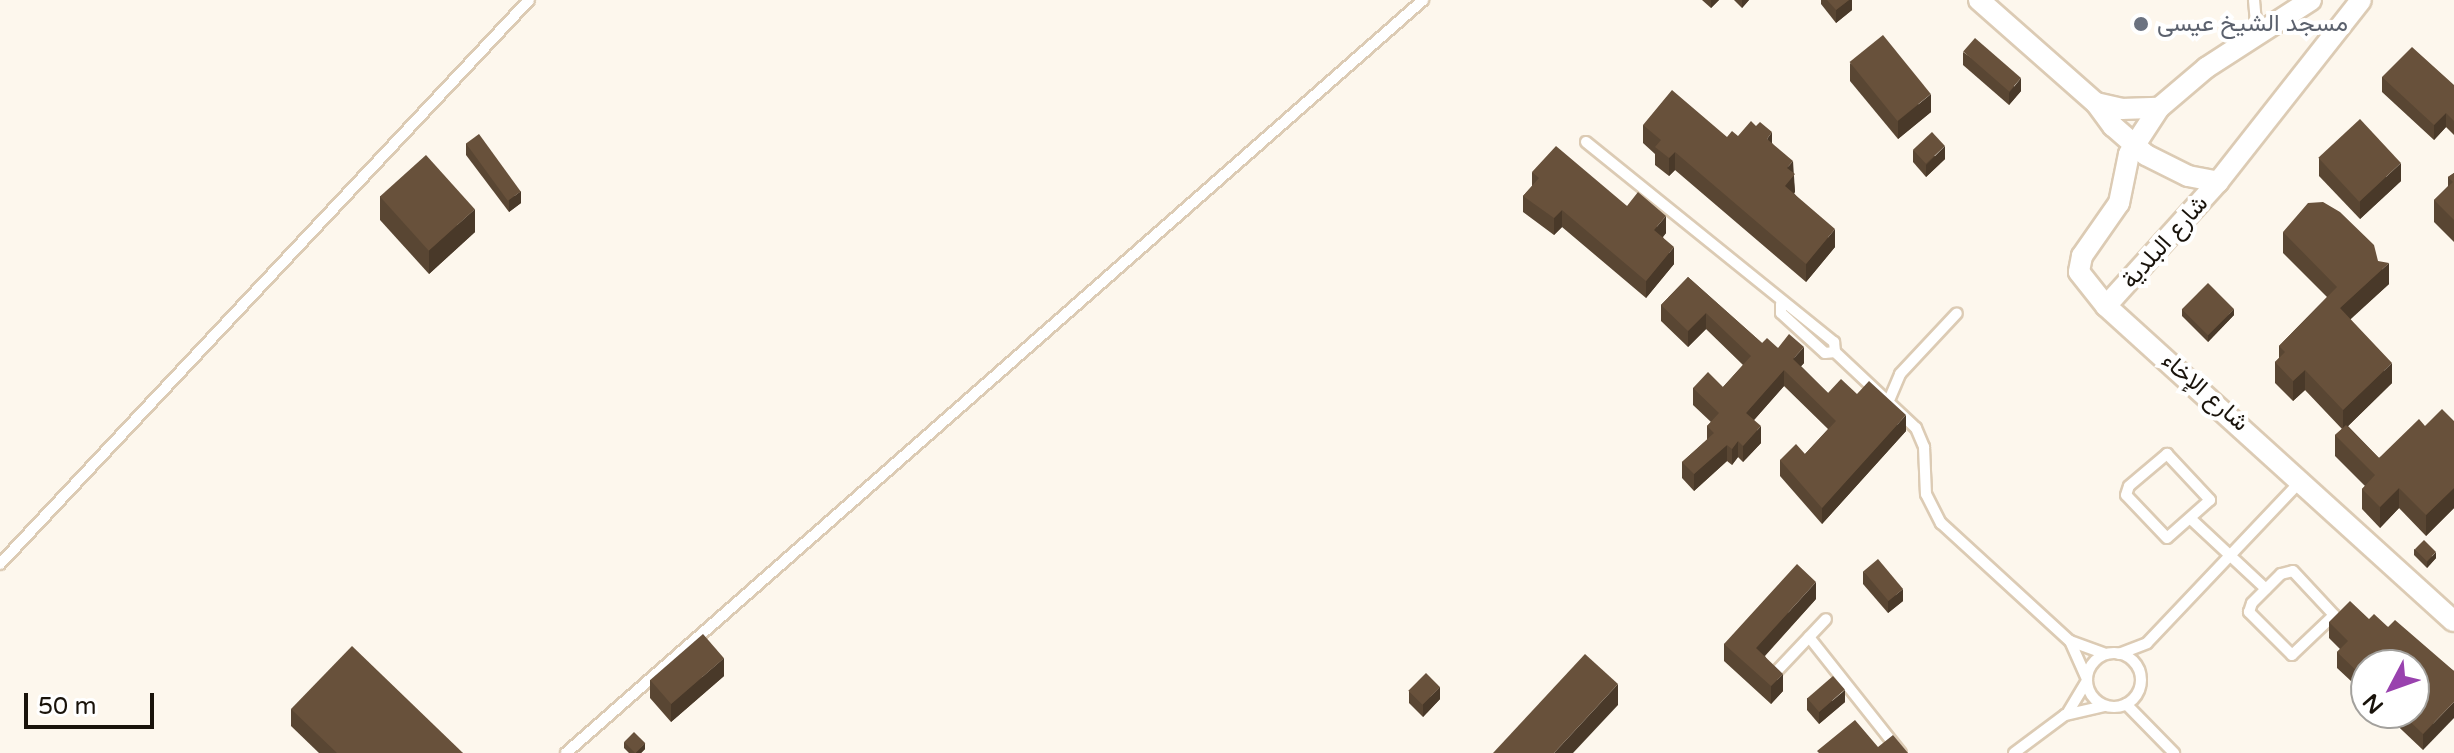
<!DOCTYPE html>
<html>
<head>
<meta charset="utf-8">
<style>
  body { margin:0 }
  #map { position:relative; width:2454px; height:753px; overflow:hidden; background:#fdf7ed; font-family:"Varela Round",Vazirmatn,sans-serif }
  div>[style] { position:absolute }
  [style*='--x'] { left:calc(var(--x)*1px); top:calc(var(--y)*1px); width:calc(var(--w)*1px); rotate:calc(var(--a)*1deg) }
  .roads { filter:drop-shadow(2px 0 #dccbb4) drop-shadow(-2px 0 #dccbb4) drop-shadow(0 2px #dccbb4) drop-shadow(0 -2px #dccbb4) }
  .service>* { height:10px; margin:-5px; padding:0 5px; transform-origin:5px; border-radius:5px; background:#fff }
  .service>.ring { margin:-5px; padding:0; box-sizing:content-box; background:none; border:10px solid #fff; border-radius:50% }
  .minor>* { height:20px; margin:-10px; padding:0 10px; transform-origin:10px; border-radius:10px; background:#fff }
  .wall>* { inset:0; background:#594633 }
  .shaded-wall>* { inset:0; background:#493929 }
  .building>* { inset:0; background:#68513b; transform-origin:0 0 }
  .dots>* { width:22px; height:22px; translate:-50% -50%; box-sizing:border-box; border:4px solid #fff; border-radius:50% }
  span { translate:-50% -50%; white-space:nowrap; text-align:center; line-height:1.15; -webkit-text-stroke:8px #fff; paint-order:stroke }
  .worship-label { font-size:24px; color:#5b616d }
  .left { translate:0 -50%; text-align:left }
  .street-label { font-size:24px; color:#19130b }
  .north { position:absolute; left:2350px; top:649px; width:80px; height:80px; box-sizing:border-box; background:#fff; border:2px solid #a3a19d; border-radius:50%; rotate:229deg; font-size:22px; font-weight:700; line-height:32px; text-align:center; color:#19130b }
  .north::after { content:''; display:block; margin:auto; width:28px; height:36px; background:#9942ae; clip-path:polygon(50% 0,100% 100%,50% 72%,0 100%) }
  .scale { position:absolute; left:24px; top:693px; width:130px; height:36px; box-sizing:border-box; border:4px solid #19130b; border-top:0; padding-left:10px; font-size:24px; line-height:28px; white-space:nowrap; color:#19130b; -webkit-text-stroke:6px #fff; paint-order:stroke }
</style>
</head>
<body>
<div id="map">
  <div class="roads">
    <div class="service">
      <div style="--x:2254;--y:0;--w:36;--a:85"></div>
      <div style="--x:1586;--y:142;--w:319;--a:38.9"></div>
      <div style="--x:1834;--y:342;--w:10;--a:84"></div>
      <div style="--x:1835;--y:352;--w:111;--a:43.2"></div>
      <div style="--x:1916;--y:428;--w:21;--a:67"></div>
      <div style="--x:1924;--y:447;--w:47;--a:87.6"></div>
      <div style="--x:1926;--y:494;--w:33;--a:63"></div>
      <div style="--x:1941;--y:523;--w:175;--a:42.5"></div>
      <div style="--x:2070;--y:641;--w:38;--a:20"></div>
      <div style="--x:1781;--y:304;--w:9;--a:90"></div>
      <div style="--x:1781;--y:313;--w:59;--a:42.3"></div>
      <div style="--x:1825;--y:353;--w:10;--a:-6"></div>
      <div style="--x:1890;--y:398;--w:26;--a:-67"></div>
      <div style="--x:1900;--y:374;--w:83;--a:-46.9"></div>
      <div style="--x:2167;--y:454;--w:63;--a:46.9"></div>
      <div style="--x:2210;--y:500;--w:57;--a:138.5"></div>
      <div style="--x:2167;--y:538;--w:59;--a:-133.6"></div>
      <div style="--x:2126;--y:495;--w:9;--a:-72"></div>
      <div style="--x:2129;--y:486;--w:50;--a:-40.1"></div>
      <div style="--x:2192;--y:520;--w:101;--a:43"></div>
      <div style="--x:0;--y:564;--w:773;--a:-46.83"></div>
      <div style="--x:2293;--y:571;--w:60;--a:47"></div>
      <div style="--x:2334;--y:615;--w:58;--a:136.4"></div>
      <div style="--x:2292;--y:655;--w:61;--a:-135"></div>
      <div style="--x:2249;--y:612;--w:9;--a:-72"></div>
      <div style="--x:2252;--y:603;--w:41;--a:-45"></div>
      <div style="--x:2281;--y:574;--w:12;--a:-14"></div>
      <div style="--x:1809;--y:637;--w:148;--a:51.6"></div>
      <div style="--x:2070;--y:641;--w:42;--a:65.9"></div>
      <div class="ring" style="left:2087px;top:653px;width:44px;height:44px"></div>
      <div style="--x:2119;--y:654;--w:30;--a:-21"></div>
      <div style="--x:2147;--y:643;--w:224;--a:-46.5"></div>
      <div style="--x:1775;--y:673;--w:74;--a:-46.6"></div>
      <div style="--x:2126;--y:704;--w:69;--a:45.6"></div>
      <div style="--x:2067;--y:714;--w:39;--a:-59"></div>
      <div style="--x:566;--y:753;--w:1141;--a:-41.3"></div>
      <div style="--x:2014;--y:753;--w:64;--a:-36.7"></div>
      <div style="--x:2065;--y:715;--w:41;--a:-12.7"></div>
    </div>
    <div class="minor">
      <div style="--x:1979;--y:0;--w:156;--a:41.4"></div>
      <div style="--x:2096;--y:103;--w:29;--a:54"></div>
      <div style="--x:2113;--y:126;--w:44;--a:41.3"></div>
      <div style="--x:2146;--y:155;--w:47;--a:26.6"></div>
      <div style="--x:2188;--y:176;--w:31;--a:11"></div>
      <div style="--x:2311;--y:0;--w:125;--a:147.1"></div>
      <div style="--x:2206;--y:68;--w:62;--a:139.6"></div>
      <div style="--x:2159;--y:108;--w:55;--a:123.1"></div>
      <div style="--x:2129;--y:154;--w:50;--a:101.5"></div>
      <div style="--x:2119;--y:203;--w:65;--a:124.9"></div>
      <div style="--x:2082;--y:256;--w:16;--a:101"></div>
      <div style="--x:2079;--y:272;--w:43;--a:51.5"></div>
      <div style="--x:2106;--y:306;--w:469;--a:42.2"></div>
      <div style="--x:2096;--y:103;--w:26;--a:13"></div>
      <div style="--x:2121;--y:109;--w:38;--a:-2"></div>
      <div style="--x:2106;--y:306;--w:167;--a:-47.9"></div>
      <div style="--x:2218;--y:182;--w:231;--a:-51.8"></div>
    </div>
  </div>
  <div class="wall">
    <div style="clip-path:polygon(1702px 0,1719px 0,1711px 8px)"></div>
    <div style="clip-path:polygon(1734px 0,1749px 0,1742px 8px)"></div>
    <div style="clip-path:polygon(1821px 0,1852px 0,1852px 10px,1836px 23px,1821px 4px)"></div>
    <div style="clip-path:polygon(1963px 52px,2021px 91px,2009px 105px,1963px 65px)"></div>
    <div style="clip-path:polygon(1850px 63px,1931px 112px,1898px 139px,1850px 81px)"></div>
    <div style="clip-path:polygon(2382px 77px,2454px 85px,2454px 135px,2446px 127px,2434px 140px,2382px 92px)"></div>
    <div style="clip-path:polygon(1643px 125px,1727px 137px,1738px 136px,1772px 143px,1793px 173px,1795px 192px,1794px 193px,1835px 247px,1806px 282px,1675px 170px,1669px 176px,1655px 165px,1655px 154px,1643px 143px)"></div>
    <div style="clip-path:polygon(466px 143px,521px 203px,509px 212px,466px 155px)"></div>
    <div style="clip-path:polygon(1913px 150px,1945px 159px,1926px 177px,1913px 162px)"></div>
    <div style="clip-path:polygon(2319px 158px,2401px 181px,2360px 219px,2319px 176px)"></div>
    <div style="clip-path:polygon(1532px 172px,1627px 206px,1666px 233px,1663px 237px,1674px 264px,1646px 298px,1562px 227px,1554px 235px,1523px 212px,1523px 196px,1532px 186px)"></div>
    <div style="clip-path:polygon(2454px 173px,2454px 242px,2434px 222px,2434px 200px,2448px 186px,2448px 177px)"></div>
    <div style="clip-path:polygon(380px 196px,475px 232px,429px 274px,380px 220px)"></div>
    <div style="clip-path:polygon(2283px 232px,2378px 261px,2389px 284px,2350px 319px,2392px 383px,2348px 426px,2379px 458px,2425px 426px,2454px 421px,2454px 508px,2426px 536px,2399px 508px,2380px 528px,2362px 509px,2362px 489px,2365px 486px,2335px 456px,2335px 435px,2342px 429px,2305px 390px,2293px 401px,2275px 383px,2275px 362px,2279px 358px,2279px 346px,2327px 297px,2283px 253px)"></div>
    <div style="clip-path:polygon(1688px 277px,1762px 343px,1778px 348px,1804px 363px,1801px 366px,1828px 393px,1857px 394px,1906px 431px,1822px 524px,1780px 476px,1780px 460px,1805px 454px,1828px 429px,1784px 386px,1754px 420px,1761px 443px,1743px 462px,1738px 457px,1732px 465px,1727px 461px,1694px 491px,1682px 478px,1682px 462px,1707px 440px,1707px 426px,1711px 422px,1693px 405px,1693px 388px,1723px 387px,1743px 365px,1706px 329px,1688px 347px,1661px 321px,1661px 305px)"></div>
    <div style="clip-path:polygon(2182px 309px,2234px 315px,2208px 342px,2182px 316px)"></div>
    <div style="clip-path:polygon(2414px 549px,2436px 558px,2427px 568px,2414px 555px)"></div>
    <div style="clip-path:polygon(1863px 571px,1903px 601px,1888px 613px,1863px 584px)"></div>
    <div style="clip-path:polygon(1816px 599px,1765px 656px,1783px 691px,1771px 704px,1724px 661px,1724px 644px)"></div>
    <div style="clip-path:polygon(2369px 619px,2388px 627px,2454px 671px,2423px 750px,2384px 713px,2414px 713px,2366px 665px,2366px 695px,2337px 668px,2337px 652px,2340px 649px,2329px 638px,2329px 622px)"></div>
    <div style="clip-path:polygon(724px 676px,671px 722px,650px 698px,650px 680px)"></div>
    <div style="clip-path:polygon(1409px 691px,1440px 699px,1423px 717px,1409px 703px)"></div>
    <div style="clip-path:polygon(1807px 698px,1845px 702px,1819px 724px,1807px 710px)"></div>
    <div style="clip-path:polygon(291px 709px,463px 753px,319px 753px,291px 726px)"></div>
    <div style="clip-path:polygon(624px 742px,645px 749px,641px 753px,629px 753px,624px 748px)"></div>
  </div>
  <div class="shaded-wall">
    <div style="clip-path:polygon(1711px 0,1719px 0,1711px 8px)"></div>
    <div style="clip-path:polygon(1742px 0,1749px 0,1742px 8px)"></div>
    <div style="clip-path:polygon(1849px 0,1852px 0,1852px 10px,1836px 23px,1836px 10px)"></div>
    <div style="clip-path:polygon(2021px 78px,2021px 91px,2009px 105px,2009px 93px)"></div>
    <div style="clip-path:polygon(1931px 94px,1931px 112px,1898px 139px,1898px 121px)"></div>
    <div style="clip-path:polygon(2446px 113px,2446px 127px,2434px 140px,2434px 125px)"></div>
    <div style="clip-path:polygon(1772px 132px,1772px 150px,1767px 139px)"></div>
    <div style="clip-path:polygon(1945px 146px,1945px 159px,1926px 177px,1926px 165px)"></div>
    <div style="clip-path:polygon(1675px 152px,1675px 170px,1669px 176px,1669px 158px)"></div>
    <div style="clip-path:polygon(1793px 161px,1795px 192px,1785px 204px,1785px 186px,1787px 168px)"></div>
    <div style="clip-path:polygon(2401px 163px,2401px 181px,2360px 219px,2360px 201px)"></div>
    <div style="clip-path:polygon(521px 191px,521px 203px,509px 212px,509px 200px)"></div>
    <div style="clip-path:polygon(475px 209px,475px 232px,429px 274px,429px 250px)"></div>
    <div style="clip-path:polygon(1562px 210px,1562px 227px,1554px 235px,1554px 218px)"></div>
    <div style="clip-path:polygon(1666px 216px,1666px 233px,1654px 247px,1654px 230px)"></div>
    <div style="clip-path:polygon(1835px 229px,1835px 247px,1806px 282px,1806px 264px)"></div>
    <div style="clip-path:polygon(1674px 247px,1674px 264px,1646px 298px,1646px 281px)"></div>
    <div style="clip-path:polygon(2389px 263px,2389px 284px,2340px 329px,2340px 308px)"></div>
    <div style="clip-path:polygon(2234px 309px,2234px 315px,2208px 342px,2208px 335px)"></div>
    <div style="clip-path:polygon(1706px 313px,1706px 329px,1688px 347px,1688px 331px)"></div>
    <div style="clip-path:polygon(1804px 347px,1804px 363px,1793px 375px,1793px 359px)"></div>
    <div style="clip-path:polygon(2392px 363px,2392px 383px,2343px 431px,2343px 410px)"></div>
    <div style="clip-path:polygon(1784px 370px,1784px 386px,1746px 429px,1746px 413px)"></div>
    <div style="clip-path:polygon(2305px 370px,2305px 390px,2293px 401px,2293px 381px)"></div>
    <div style="clip-path:polygon(1906px 415px,1906px 431px,1822px 524px,1822px 508px)"></div>
    <div style="clip-path:polygon(1761px 426px,1761px 443px,1743px 462px,1743px 446px)"></div>
    <div style="clip-path:polygon(1738px 441px,1738px 457px,1732px 465px,1732px 449px)"></div>
    <div style="clip-path:polygon(1727px 445px,1727px 461px,1694px 491px,1694px 474px)"></div>
    <div style="clip-path:polygon(2399px 488px,2399px 508px,2380px 528px,2380px 507px)"></div>
    <div style="clip-path:polygon(2454px 488px,2454px 508px,2426px 536px,2426px 515px)"></div>
    <div style="clip-path:polygon(2436px 552px,2436px 558px,2427px 568px,2427px 562px)"></div>
    <div style="clip-path:polygon(1816px 582px,1816px 599px,1756px 665px,1756px 648px)"></div>
    <div style="clip-path:polygon(1903px 589px,1903px 601px,1888px 613px,1888px 601px)"></div>
    <div style="clip-path:polygon(724px 658px,724px 676px,671px 722px,671px 704px)"></div>
    <div style="clip-path:polygon(1783px 674px,1783px 691px,1771px 704px,1771px 686px)"></div>
    <div style="clip-path:polygon(1618px 684px,1618px 705px,1573px 753px,1554px 753px)"></div>
    <div style="clip-path:polygon(1440px 687px,1440px 699px,1423px 717px,1423px 704px)"></div>
    <div style="clip-path:polygon(1845px 690px,1845px 702px,1819px 724px,1819px 712px)"></div>
    <div style="clip-path:polygon(2454px 702px,2454px 718px,2423px 750px,2423px 734px)"></div>
    <div style="clip-path:polygon(645px 743px,645px 749px,641px 753px,635px 753px)"></div>
  </div>
  <div class="building">
    <div style="clip-path:polygon(1827px 0,1849px 0,1836px 10px)"></div>
    <div style="left:1883px;top:35px;width:76px;height:43px;rotate:51deg"></div>
    <div style="left:1975px;top:38px;width:61px;height:18px;rotate:41deg"></div>
    <div style="clip-path:polygon(2412px 47px,2454px 85px,2454px 121px,2446px 113px,2434px 125px,2382px 77px)"></div>
    <div style="clip-path:polygon(1672px 90px,1727px 137px,1732px 131px,1738px 136px,1751px 121px,1756px 126px,1760px 122px,1772px 132px,1767px 139px,1793px 161px,1787px 168px,1795px 174px,1785px 186px,1835px 229px,1806px 264px,1675px 152px,1669px 158px,1655px 147px,1661px 140px,1643px 125px)"></div>
    <div style="left:2360px;top:119px;width:60px;height:57px;rotate:47deg"></div>
    <div style="left:1932px;top:132px;width:19px;height:26px;rotate:47deg"></div>
    <div style="left:479px;top:134px;width:71px;height:16px;rotate:54deg"></div>
    <div style="clip-path:polygon(1556px 146px,1627px 206px,1638px 192px,1666px 216px,1654px 230px,1674px 247px,1646px 281px,1562px 210px,1554px 218px,1523px 196px,1539px 178px,1532px 172px)"></div>
    <div style="left:426px;top:155px;width:73px;height:62px;rotate:48deg"></div>
    <div style="clip-path:polygon(2454px 173px,2454px 220px,2434px 200px,2453px 182px,2448px 177px)"></div>
    <div style="clip-path:polygon(2323px 202px,2340px 212px,2374px 245px,2378px 261px,2389px 263px,2340px 308px,2392px 363px,2343px 410px,2305px 370px,2293px 381px,2275px 362px,2285px 352px,2279px 346px,2337px 287px,2283px 232px,2308px 203px)"></div>
    <div style="clip-path:polygon(1688px 277px,1762px 343px,1767px 338px,1778px 348px,1789px 334px,1804px 347px,1793px 359px,1828px 393px,1841px 379px,1857px 394px,1869px 381px,1906px 415px,1822px 508px,1780px 460px,1796px 444px,1805px 454px,1836px 421px,1784px 370px,1746px 413px,1761px 426px,1743px 446px,1738px 441px,1732px 449px,1727px 445px,1694px 474px,1682px 462px,1714px 433px,1707px 426px,1719px 413px,1693px 388px,1708px 372px,1723px 387px,1751px 356px,1706px 313px,1688px 331px,1661px 305px)"></div>
    <div style="left:2208px;top:283px;width:37px;height:37px;rotate:45deg"></div>
    <div style="clip-path:polygon(2442px 409px,2454px 421px,2454px 488px,2426px 515px,2399px 488px,2380px 507px,2362px 489px,2375px 475px,2335px 435px,2346px 425px,2379px 458px,2419px 419px,2425px 426px)"></div>
    <div style="left:2424px;top:540px;width:17px;height:13px;rotate:45deg"></div>
    <div style="left:1878px;top:559px;width:39px;height:19px;rotate:50deg"></div>
    <div style="clip-path:polygon(1797px 564px,1816px 582px,1756px 648px,1783px 674px,1771px 686px,1724px 644px)"></div>
    <div style="clip-path:polygon(2350px 601px,2369px 619px,2374px 614px,2388px 627px,2395px 620px,2454px 671px,2454px 702px,2423px 734px,2401px 713px,2414px 713px,2414px 665px,2366px 665px,2366px 680px,2337px 652px,2348px 641px,2329px 622px)"></div>
    <div style="left:703px;top:634px;width:32px;height:70px;rotate:49deg"></div>
    <div style="clip-path:polygon(352px 646px,463px 753px,337px 753px,291px 709px)"></div>
    <div style="clip-path:polygon(1585px 654px,1618px 684px,1554px 753px,1493px 753px)"></div>
    <div style="left:1426px;top:673px;width:20px;height:25px;rotate:45deg"></div>
    <div style="left:1833px;top:676px;width:18px;height:34px;rotate:49deg"></div>
    <div style="clip-path:polygon(1855px 720px,1878px 747px,1893px 735px,1908px 753px,1819px 753px,1817px 751px)"></div>
    <div style="left:634px;top:732px;width:16px;height:14px;rotate:45deg"></div>
  </div>
  <div class="dots">
    <div style="left:2141px;top:24px;background:#6b7280"></div>
  </div>
  <div class="worship-label">
    <span class="left" style="left:2157px;top:24px">مسجد الشيخ عيسى</span>
  </div>
  <div class="street-label">
    <span style="left:2165px;top:242px;rotate:-48deg">شارع البلدية</span>
    <span style="left:2205px;top:392px;rotate:41deg">شارع الإخاء</span>
  </div>
  <div class="north">N</div>
  <div class="scale">50 m</div>
</div>
</body>
</html>
